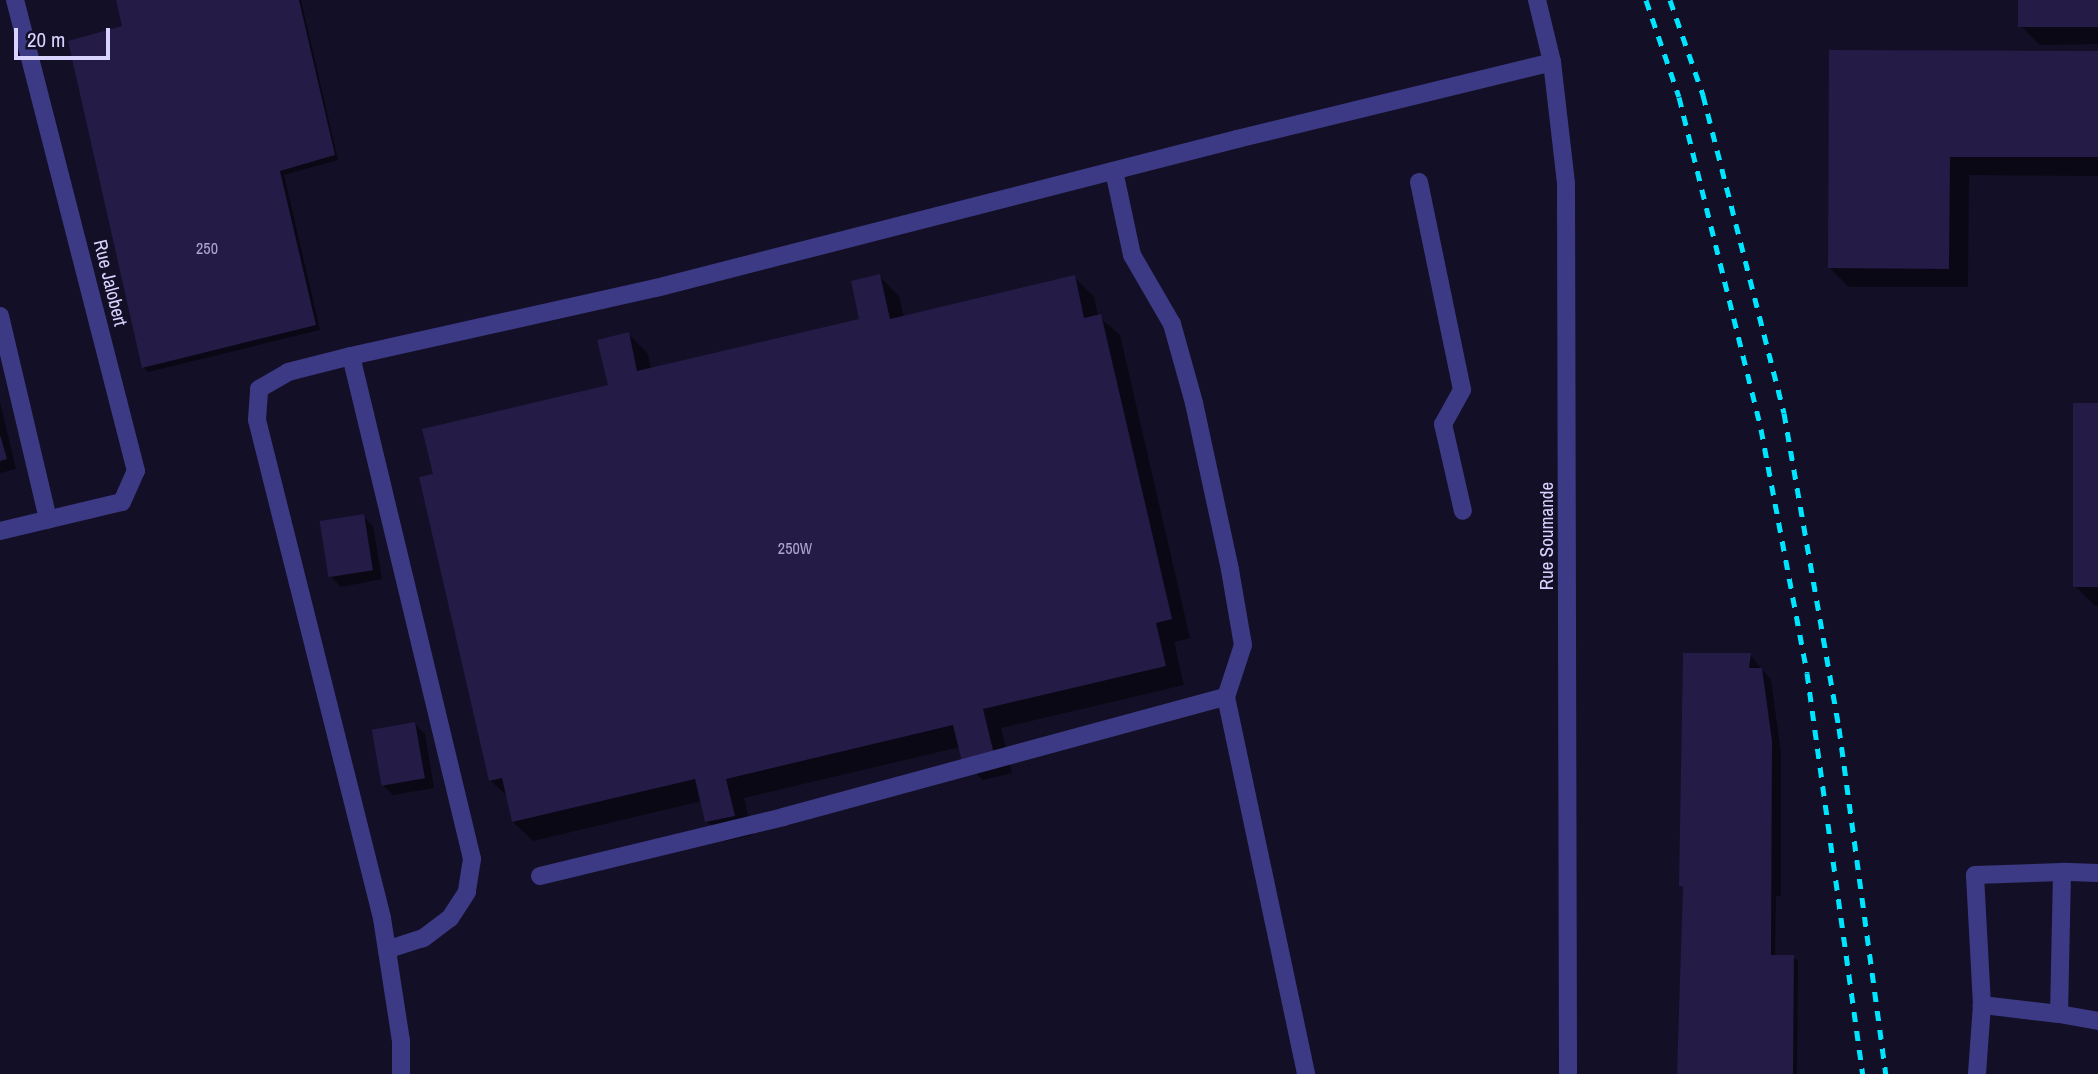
<!DOCTYPE html>
<html>
<head>
<meta charset="utf-8">
<style>
  body { margin:0 }
  #map { position:relative; width:2098px; height:1074px; overflow:hidden; background:#130f26; font-family:"Archivo Narrow",sans-serif }
  div>[style] { position:absolute }
  [style*='--x'] { left:calc(var(--x)*1px); top:calc(var(--y)*1px); width:calc(var(--w)*1px); rotate:calc(var(--a)*1deg) }
  .shadow>* { inset:0; background:#0007 }
  .building>* { inset:0; background:#241b47; transform-origin:0 0 }
  .minor>* { height:18px; margin:-9px; padding:0 9px; transform-origin:9px; border-radius:9px; background:#3d3a85 }
  .rail>* { height:5px; margin-top:-2.5px; transform-origin:0; background:repeating-linear-gradient(90deg,#00e5ff 0 10px,transparent 0 19px) }
  span { translate:-50% -50%; white-space:nowrap; text-align:center; line-height:1.15; -webkit-text-stroke:5px #130f26; paint-order:stroke }
  .number-label { font-size:16px; color:#aca6d1 }
  .number-label span { -webkit-text-stroke-width:0 }
  .street-label { font-size:19px; color:#d9d4ff }
  .scale { position:absolute; left:14px; top:28px; width:96px; height:32px; box-sizing:border-box; border:4px solid #d9d4ff; border-top:0; padding-left:9px; font-size:21px; line-height:24px; white-space:nowrap; color:#d9d4ff; -webkit-text-stroke:5px #130f26; paint-order:stroke }
</style>
</head>
<body>
<div id="map">
  <div class="shadow">
    <div style="clip-path:polygon(118px 0,301px 0,338px 160px,284px 175px,320px 330px,148px 372px,143px 367px,124px 27px)"></div>
    <div style="clip-path:polygon(2020px 0,2098px 0,2098px 44px,2040px 45px,2021px 26px)"></div>
    <div style="clip-path:polygon(1831px 52px,2098px 53px,2098px 176px,1969px 175px,1968px 287px,1849px 287px,1829px 267px)"></div>
    <div style="clip-path:polygon(879px 276px,899px 296px,904px 317px,1074px 277px,1094px 297px,1098px 316px,1120px 335px,1190px 638px,1174px 642px,1184px 685px,1001px 728px,1012px 773px,983px 780px,963px 761px,960px 747px,744px 798px,753px 835px,726px 841px,707px 822px,702px 801px,533px 841px,513px 822px,508px 797px,491px 781px,421px 478px,435px 475px,610px 387px,628px 334px,648px 354px,651px 370px,862px 320px)"></div>
    <div style="clip-path:polygon(0 402px,16px 469px,0 473px)"></div>
    <div style="clip-path:polygon(2098px 404px,2098px 606px,2095px 606px,2076px 587px)"></div>
    <div style="clip-path:polygon(363px 516px,373px 526px,382px 579px,341px 587px,331px 577px)"></div>
    <div style="clip-path:polygon(1750px 655px,1771px 680px,1781px 752px,1781px 896px,1776px 896px,1775px 956px,1793px 957px,1798px 961px,1797px 1074px,1680px 1074px,1685px 890px,1680px 886px)"></div>
    <div style="clip-path:polygon(415px 724px,425px 734px,434px 788px,393px 795px,383px 785px)"></div>
  </div>
  <div class="building">
    <div style="clip-path:polygon(116px 0,299px 0,335px 155px,280px 171px,316px 325px,142px 368px,68px 41px,122px 26px)"></div>
    <div style="left:2018px;top:0;width:80px;height:27px"></div>
    <div style="clip-path:polygon(1829px 50px,2098px 51px,2098px 157px,1950px 157px,1949px 269px,1828px 268px)"></div>
    <div style="clip-path:polygon(880px 274px,890px 319px,1075px 275px,1084px 318px,1101px 314px,1172px 619px,1156px 623px,1166px 666px,983px 709px,994px 754px,962px 762px,953px 725px,726px 779px,735px 816px,705px 822px,695px 779px,512px 822px,502px 778px,489px 781px,419px 477px,433px 474px,422px 429px,608px 385px,597px 340px,629px 332px,637px 371px,859px 319px,851px 281px)"></div>
    <div style="left:2073px;top:403px;width:25px;height:184px"></div>
    <div style="clip-path:polygon(0 435px,7px 459px,0 461px)"></div>
    <div style="left:364px;top:514px;width:57px;height:45px;rotate:81deg"></div>
    <div style="clip-path:polygon(1683px 653px,1751px 653px,1749px 668px,1762px 668px,1772px 741px,1771px 955px,1794px 955px,1793px 1074px,1677px 1074px,1683px 887px,1679px 886px)"></div>
    <div style="left:415px;top:722px;width:57px;height:44px;rotate:80deg"></div>
  </div>
  <div class="minor">
    <div style="--x:1537;--y:0;--w:64;--a:76.4"></div>
    <div style="--x:1552;--y:62;--w:122;--a:83.4"></div>
    <div style="--x:1566;--y:183;--w:891;--a:89.87"></div>
    <div style="--x:1114;--y:171;--w:86;--a:77.9"></div>
    <div style="--x:1132;--y:255;--w:80;--a:59.9"></div>
    <div style="--x:1172;--y:324;--w:82;--a:74.4"></div>
    <div style="--x:1194;--y:403;--w:171;--a:77.8"></div>
    <div style="--x:1230;--y:570;--w:76;--a:80.2"></div>
    <div style="--x:1243;--y:645;--w:55;--a:108.1"></div>
    <div style="--x:1226;--y:697;--w:385;--a:78"></div>
    <div style="--x:1419;--y:182;--w:212;--a:78.3"></div>
    <div style="--x:1462;--y:390;--w:39;--a:119"></div>
    <div style="--x:1443;--y:424;--w:89;--a:77.1"></div>
    <div style="--x:0;--y:316;--w:209;--a:76.7"></div>
    <div style="--x:351;--y:356;--w:517;--a:76.47"></div>
    <div style="--x:472;--y:859;--w:33;--a:99"></div>
    <div style="--x:467;--y:892;--w:31;--a:123"></div>
    <div style="--x:450;--y:918;--w:34;--a:143"></div>
    <div style="--x:423;--y:938;--w:38;--a:162"></div>
    <div style="--x:0;--y:531;--w:125;--a:-13.4"></div>
    <div style="--x:122;--y:502;--w:34;--a:-66"></div>
    <div style="--x:136;--y:471;--w:486;--a:-104.4"></div>
    <div style="--x:2098;--y:873;--w:36;--a:-178"></div>
    <div style="--x:2062;--y:872;--w:142;--a:91.2"></div>
    <div style="--x:2059;--y:1014;--w:40;--a:10"></div>
    <div style="--x:540;--y:876;--w:250;--a:-13.6"></div>
    <div style="--x:783;--y:817;--w:459;--a:-15.2"></div>
    <div style="--x:2059;--y:1014;--w:78;--a:-173.3"></div>
    <div style="--x:1982;--y:1005;--w:130;--a:-93.1"></div>
    <div style="--x:1975;--y:875;--w:87;--a:-2"></div>
    <div style="--x:401;--y:1074;--w:33;--a:-90"></div>
    <div style="--x:401;--y:1041;--w:124;--a:-98.8"></div>
    <div style="--x:382;--y:918;--w:513;--a:-104.09"></div>
    <div style="--x:257;--y:420;--w:31;--a:-86"></div>
    <div style="--x:259;--y:389;--w:34;--a:-30"></div>
    <div style="--x:288;--y:372;--w:65;--a:-14.3"></div>
    <div style="--x:351;--y:356;--w:312;--a:-12.6"></div>
    <div style="--x:656;--y:288;--w:600;--a:-14.38"></div>
    <div style="--x:1237;--y:139;--w:324;--a:-13.7"></div>
    <div style="--x:1977;--y:1074;--w:69;--a:-85.9"></div>
  </div>
  <div class="rail">
    <div style="--x:1646;--y:0;--w:102;--a:71.2"></div>
    <div style="--x:1679;--y:97;--w:342;--a:76.1"></div>
    <div style="--x:1761;--y:429;--w:248;--a:79.3"></div>
    <div style="--x:1807;--y:673;--w:405;--a:82.1"></div>
    <div style="--x:1670;--y:0;--w:101;--a:70.8"></div>
    <div style="--x:1703;--y:95;--w:328;--a:75.7"></div>
    <div style="--x:1784;--y:413;--w:320;--a:80.1"></div>
    <div style="--x:1839;--y:728;--w:349;--a:82.3"></div>
  </div>
  <div class="number-label">
    <span style="left:207px;top:248px">250</span>
    <span style="left:795px;top:548px">250W</span>
  </div>
  <div class="street-label">
    <span style="left:110px;top:283px;rotate:76deg">Rue Jalobert</span>
    <span style="left:1547px;top:536px;rotate:-90deg">Rue Soumande</span>
  </div>
  <div class="scale">20 m</div>
</div>
</body>
</html>
